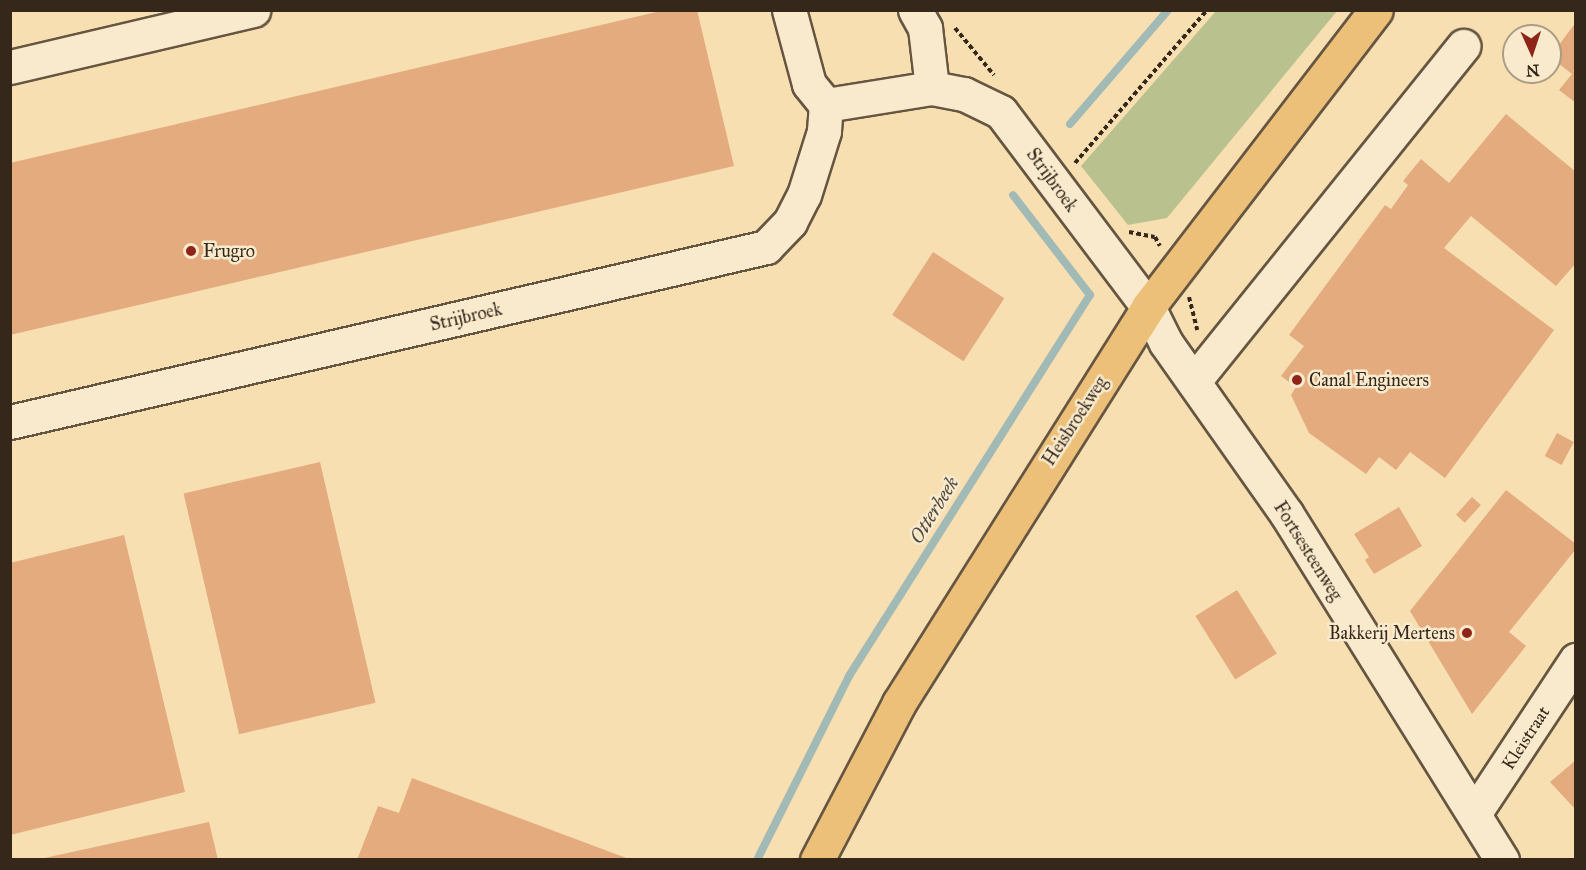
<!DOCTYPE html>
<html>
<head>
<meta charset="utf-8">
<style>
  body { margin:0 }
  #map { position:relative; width:1586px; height:870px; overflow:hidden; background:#f7dfb2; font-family:"IM FELL Great Primer",serif }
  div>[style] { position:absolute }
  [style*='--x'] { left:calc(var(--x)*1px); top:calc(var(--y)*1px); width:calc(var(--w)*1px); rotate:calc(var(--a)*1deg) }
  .green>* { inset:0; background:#b9c28f }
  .stream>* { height:8px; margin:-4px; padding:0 4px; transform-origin:4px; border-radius:4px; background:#a1bab6 }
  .building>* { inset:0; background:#e3ab7e; transform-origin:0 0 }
  .path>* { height:4px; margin-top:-2px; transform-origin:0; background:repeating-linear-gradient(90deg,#35281b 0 4.5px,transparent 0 7.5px) }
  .roads { filter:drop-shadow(2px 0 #665641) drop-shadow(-2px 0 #665641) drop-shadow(0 2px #665641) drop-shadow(0 -2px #665641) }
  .minor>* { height:33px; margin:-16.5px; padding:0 16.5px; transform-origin:16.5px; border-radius:16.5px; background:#faeacd }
  .major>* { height:33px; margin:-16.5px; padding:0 16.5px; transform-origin:16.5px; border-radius:16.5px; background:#ecc079 }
  .dots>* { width:16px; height:16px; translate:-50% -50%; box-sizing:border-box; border:3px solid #faeacd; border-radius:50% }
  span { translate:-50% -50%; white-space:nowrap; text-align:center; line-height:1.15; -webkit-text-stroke:5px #faeacd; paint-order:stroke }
  .street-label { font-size:18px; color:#35281b }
  .poi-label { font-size:18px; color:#35281b }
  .left { translate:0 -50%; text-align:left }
  .right { translate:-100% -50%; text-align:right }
  .water-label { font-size:20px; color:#504c42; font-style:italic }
  .frame { position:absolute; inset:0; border:12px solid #35281b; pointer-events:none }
  .north { position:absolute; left:1502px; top:24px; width:60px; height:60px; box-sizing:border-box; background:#faeacd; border:2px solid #ab9c86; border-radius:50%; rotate:177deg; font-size:16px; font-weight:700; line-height:24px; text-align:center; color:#35281b }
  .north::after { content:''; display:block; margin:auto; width:21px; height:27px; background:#8f2418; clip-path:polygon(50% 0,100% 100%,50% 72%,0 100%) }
</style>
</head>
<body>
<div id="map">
  <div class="green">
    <div style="clip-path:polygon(1216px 11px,1337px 11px,1167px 218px,1128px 225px,1081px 166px)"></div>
  </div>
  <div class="stream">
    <div style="--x:1070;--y:124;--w:150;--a:-49.3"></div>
    <div style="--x:757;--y:860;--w:206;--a:-63.4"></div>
    <div style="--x:849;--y:676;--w:451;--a:-57.7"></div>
    <div style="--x:1090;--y:295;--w:126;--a:-127.6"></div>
  </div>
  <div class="building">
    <div style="clip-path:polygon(665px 10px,697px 10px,734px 166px,10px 335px,10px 163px)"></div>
    <div style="clip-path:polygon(1576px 22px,1576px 103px,1559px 90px,1572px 74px,1550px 57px)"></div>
    <div style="clip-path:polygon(1506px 114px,1576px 172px,1576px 263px,1556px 286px,1471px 216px,1444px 248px,1554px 330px,1445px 478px,1410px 452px,1396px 470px,1379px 457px,1366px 474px,1309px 433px,1291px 395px,1296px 387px,1281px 376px,1304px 346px,1289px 335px,1385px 205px,1391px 209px,1408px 185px,1403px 181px,1421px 159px,1449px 183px)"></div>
    <div style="left:933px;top:252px;width:85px;height:75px;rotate:33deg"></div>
    <div style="left:1557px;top:433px;width:19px;height:26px;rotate:28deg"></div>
    <div style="left:320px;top:462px;width:247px;height:140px;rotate:77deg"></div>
    <div style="clip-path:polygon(1506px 490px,1576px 544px,1576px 549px,1509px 632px,1526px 646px,1472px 714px,1410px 611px)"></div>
    <div style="left:1472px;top:497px;width:12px;height:24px;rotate:42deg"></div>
    <div style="clip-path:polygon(1399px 507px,1422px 546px,1374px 574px,1365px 560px,1369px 557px,1354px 534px)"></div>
    <div style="clip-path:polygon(124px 535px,185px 792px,10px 835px,10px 563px)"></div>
    <div style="left:1237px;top:590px;width:75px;height:49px;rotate:58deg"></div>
    <div style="clip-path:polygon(1576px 760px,1576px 810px,1550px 782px)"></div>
    <div style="clip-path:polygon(412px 778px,629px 859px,629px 860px,357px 860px,378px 806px,399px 813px)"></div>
    <div style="clip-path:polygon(209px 822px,218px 860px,40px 860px,40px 859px)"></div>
  </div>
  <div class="path">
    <div style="--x:955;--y:28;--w:61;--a:50.3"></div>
    <div style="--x:1075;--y:163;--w:202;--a:-49.2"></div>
    <div style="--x:1129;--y:232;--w:26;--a:11"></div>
    <div style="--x:1155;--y:237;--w:10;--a:61"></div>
    <div style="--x:1189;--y:297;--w:34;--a:76"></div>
  </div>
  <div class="roads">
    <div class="minor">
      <div style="--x:915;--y:10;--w:21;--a:61"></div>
      <div style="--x:925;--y:28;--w:60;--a:83.3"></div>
      <div style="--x:10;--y:67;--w:250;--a:-13.2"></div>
      <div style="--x:826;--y:105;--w:107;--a:-9.1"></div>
      <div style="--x:932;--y:88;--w:33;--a:11"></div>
      <div style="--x:964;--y:94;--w:41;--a:25.9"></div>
      <div style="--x:1001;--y:112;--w:244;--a:53"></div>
      <div style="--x:1148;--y:307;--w:40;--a:63.4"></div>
      <div style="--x:1166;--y:343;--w:208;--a:54.8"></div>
      <div style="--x:1286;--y:513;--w:409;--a:58.1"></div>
      <div style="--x:1194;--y:381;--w:430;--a:-51.2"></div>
      <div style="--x:10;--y:422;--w:776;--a:-13.03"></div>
      <div style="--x:766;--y:247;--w:35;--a:-46"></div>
      <div style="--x:790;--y:222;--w:30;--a:-63"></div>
      <div style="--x:804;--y:195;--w:67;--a:-72.6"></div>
      <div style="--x:824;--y:131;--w:26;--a:-86"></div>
      <div style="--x:826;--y:105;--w:27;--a:-129"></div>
      <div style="--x:809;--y:84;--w:77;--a:-105.1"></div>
      <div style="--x:1474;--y:814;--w:185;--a:-56.5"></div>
    </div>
    <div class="major">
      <div style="--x:817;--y:860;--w:177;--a:-62.4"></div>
      <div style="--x:899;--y:703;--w:468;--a:-57.8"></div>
      <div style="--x:1148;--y:307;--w:374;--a:-52.5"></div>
    </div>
  </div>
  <div class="dots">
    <div style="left:191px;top:251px;background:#8f2418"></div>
    <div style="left:1297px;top:380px;background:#8f2418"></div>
    <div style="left:1467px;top:633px;background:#8f2418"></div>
  </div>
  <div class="street-label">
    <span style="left:1052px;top:180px;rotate:54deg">Strijbroek</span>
    <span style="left:466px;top:317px;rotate:-13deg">Strijbroek</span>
    <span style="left:1075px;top:421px;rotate:-57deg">Heisbroekweg</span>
    <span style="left:1308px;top:551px;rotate:58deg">Fortsesteenweg</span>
    <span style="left:1526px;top:738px;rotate:-57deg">Kleistraat</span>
  </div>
  <div class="poi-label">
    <span class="left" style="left:203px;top:251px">Frugro</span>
    <span class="left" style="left:1309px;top:380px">Canal Engineers</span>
    <span class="right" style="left:1455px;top:633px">Bakkerij Mertens</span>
  </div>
  <div class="water-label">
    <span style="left:934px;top:510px;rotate:-58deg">Otterbeek</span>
  </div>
  <div class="frame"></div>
  <div class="north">N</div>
</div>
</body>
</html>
